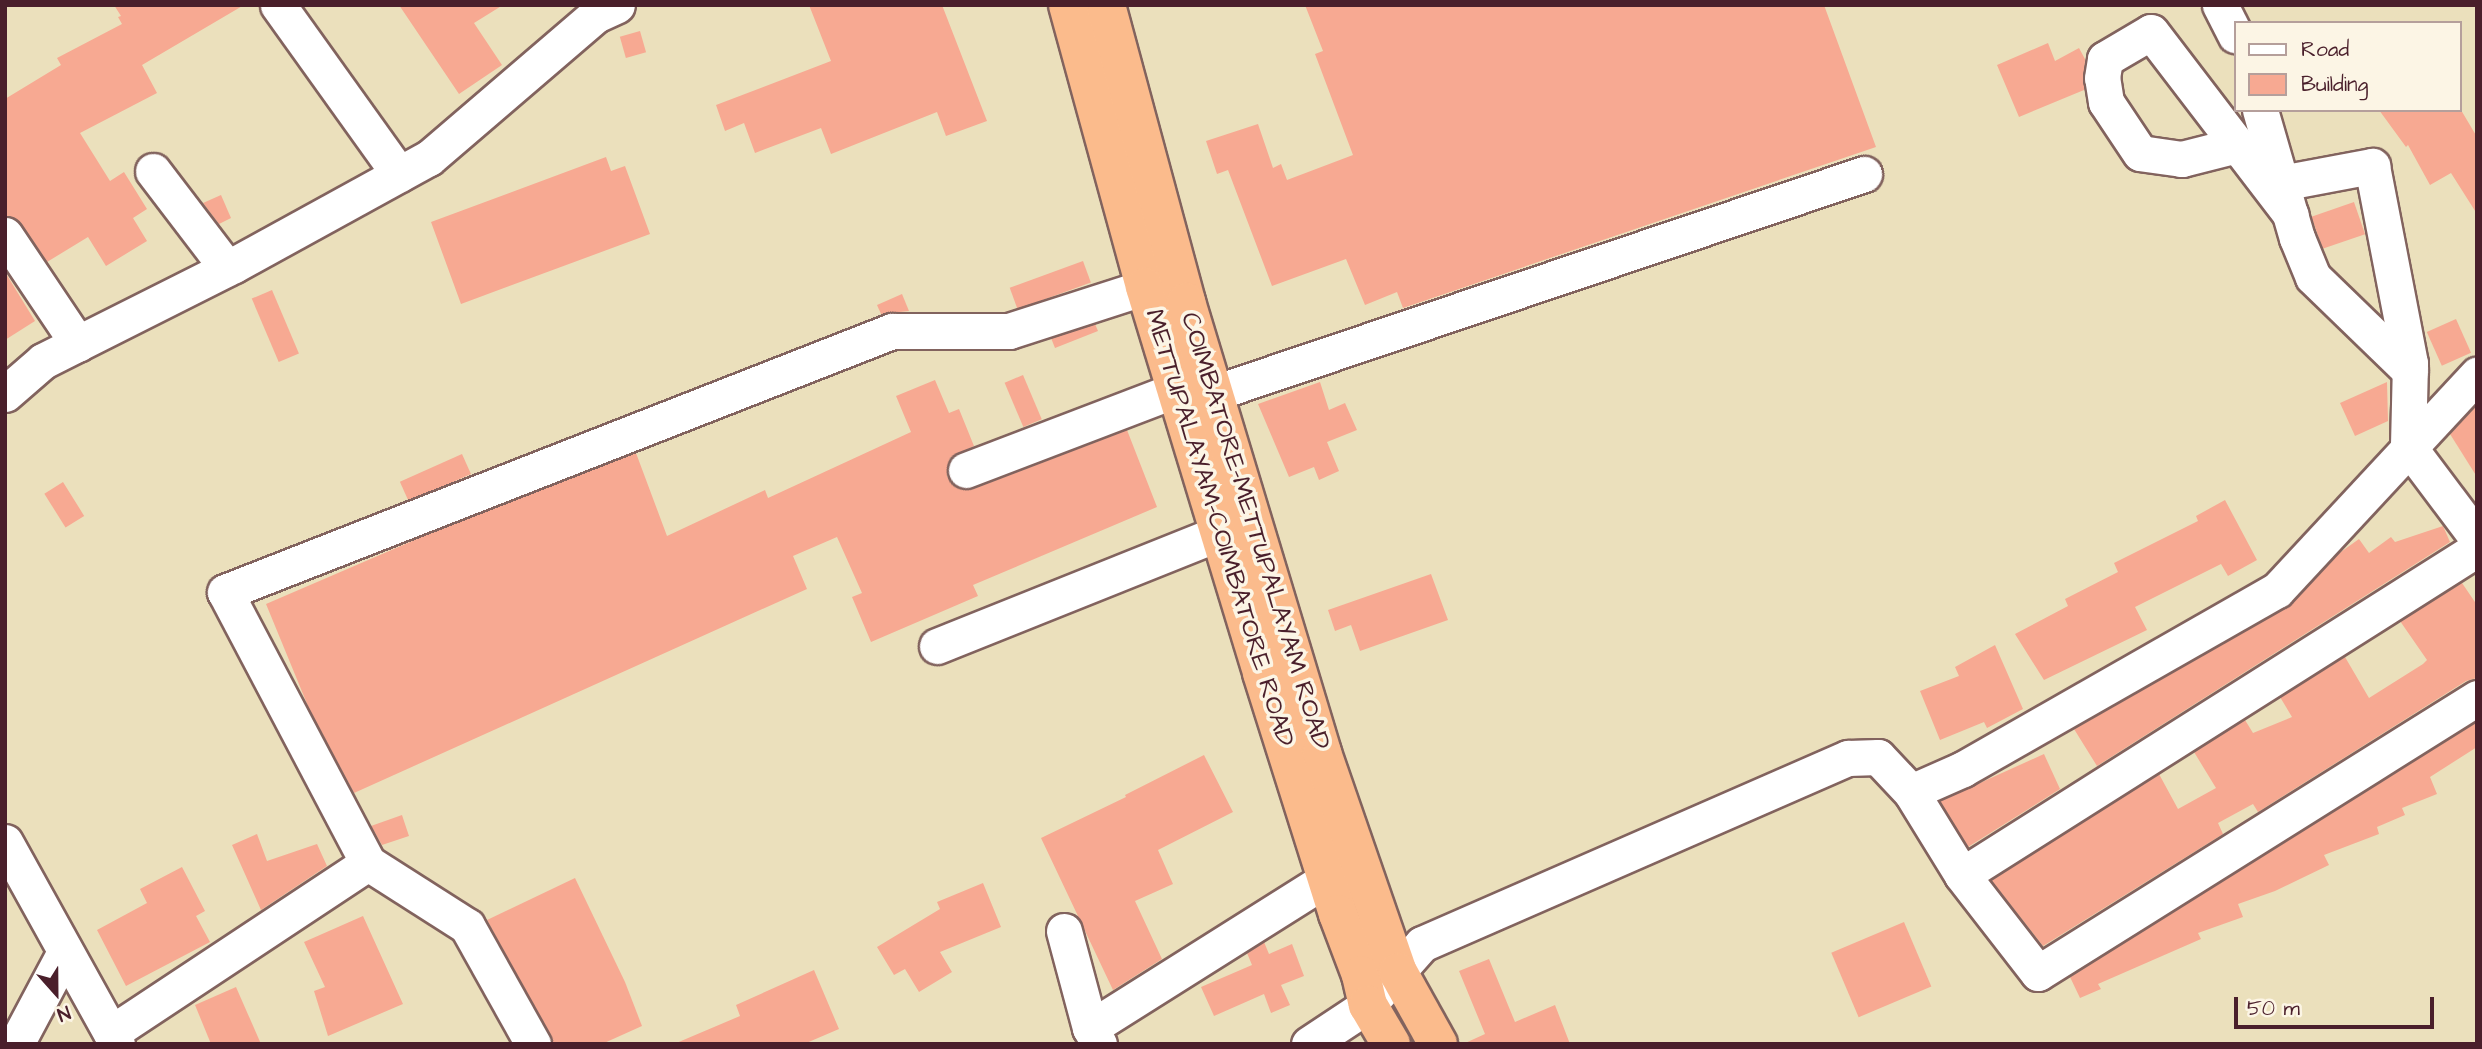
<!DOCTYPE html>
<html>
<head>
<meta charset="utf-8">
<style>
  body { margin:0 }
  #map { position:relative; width:2482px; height:1049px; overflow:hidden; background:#ebe0bc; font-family:"Architects Daughter",sans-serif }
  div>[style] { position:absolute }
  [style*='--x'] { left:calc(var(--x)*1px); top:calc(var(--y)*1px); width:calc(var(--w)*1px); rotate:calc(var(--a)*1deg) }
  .building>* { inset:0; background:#f7a992; transform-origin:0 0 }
  .roads { filter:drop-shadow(2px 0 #82635e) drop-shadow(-2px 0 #82635e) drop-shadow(0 2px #82635e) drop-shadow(0 -2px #82635e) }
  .minor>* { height:35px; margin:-17.5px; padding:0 17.5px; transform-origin:17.5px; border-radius:17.5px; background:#fff }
  .highway>* { height:38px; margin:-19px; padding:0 19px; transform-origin:19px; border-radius:19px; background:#fbbb8c }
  span { translate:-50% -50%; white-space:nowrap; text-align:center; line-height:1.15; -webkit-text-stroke:7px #fcf5e5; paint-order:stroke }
  .street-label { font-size:26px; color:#4a1f2b }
  .frame { position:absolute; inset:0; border:7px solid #4a1f2b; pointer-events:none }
  .legend { position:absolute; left:2234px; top:21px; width:228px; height:91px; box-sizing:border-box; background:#fcf5e5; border:2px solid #b59f9b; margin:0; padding:9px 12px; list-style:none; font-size:21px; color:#4a1f2b }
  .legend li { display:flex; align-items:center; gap:14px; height:35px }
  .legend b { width:35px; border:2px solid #b59f9b }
  .north { position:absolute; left:21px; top:958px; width:70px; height:70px; -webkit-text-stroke:5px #fcf5e5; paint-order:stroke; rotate:159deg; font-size:19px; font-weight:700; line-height:28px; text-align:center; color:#4a1f2b }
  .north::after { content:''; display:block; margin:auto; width:24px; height:32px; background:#4a1f2b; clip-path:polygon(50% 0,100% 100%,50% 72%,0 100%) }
  .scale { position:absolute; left:2234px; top:997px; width:200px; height:32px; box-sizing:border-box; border:4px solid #4a1f2b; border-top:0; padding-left:9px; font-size:21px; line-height:24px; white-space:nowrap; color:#4a1f2b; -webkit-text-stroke:5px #fcf5e5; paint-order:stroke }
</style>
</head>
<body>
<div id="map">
  <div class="building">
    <div style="clip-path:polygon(114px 5px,244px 5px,142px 65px,157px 93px,80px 133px,110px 181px,124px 172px,147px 209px,133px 218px,147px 241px,106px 266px,88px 237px,47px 262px,21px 223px,5px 215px,5px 99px,61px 65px,57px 58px,122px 24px,118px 17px,121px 16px)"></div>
    <div style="clip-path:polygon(399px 5px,503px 5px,474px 23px,502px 65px,459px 94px)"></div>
    <div style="clip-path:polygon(809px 5px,942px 5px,987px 121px,946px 136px,937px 112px,831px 154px,821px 128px,755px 153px,744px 123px,725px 131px,716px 105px,831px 61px)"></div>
    <div style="clip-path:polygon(1305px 5px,1824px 5px,1876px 147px,1403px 308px,1397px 292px,1365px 305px,1346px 259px,1272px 286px,1228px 170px,1217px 174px,1206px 141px,1258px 124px,1273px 168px,1281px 164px,1287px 180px,1353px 155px,1315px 54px,1323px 51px)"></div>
    <div style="left:640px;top:31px;width:22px;height:21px;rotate:74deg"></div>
    <div style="clip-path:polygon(2048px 43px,2055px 61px,2079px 48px,2085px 59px,2084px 90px,2019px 117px,1997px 65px)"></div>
    <div style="clip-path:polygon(2379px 110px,2461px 110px,2477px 137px,2477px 214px,2451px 173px,2430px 185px,2408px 145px,2406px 147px)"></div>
    <div style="clip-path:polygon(606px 157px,611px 171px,625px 166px,650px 234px,461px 304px,431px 222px)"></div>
    <div style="clip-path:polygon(221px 195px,231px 218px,219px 224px,203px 203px)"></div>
    <div style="left:2354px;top:202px;width:34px;height:45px;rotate:71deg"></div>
    <div style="left:1083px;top:261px;width:23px;height:78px;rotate:70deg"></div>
    <div style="clip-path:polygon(5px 272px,35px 321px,5px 340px)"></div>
    <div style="left:272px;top:290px;width:69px;height:22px;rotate:67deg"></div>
    <div style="clip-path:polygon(902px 294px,909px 311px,881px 314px,877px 305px)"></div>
    <div style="left:2456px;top:319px;width:37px;height:32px;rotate:66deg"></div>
    <div style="clip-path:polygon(1095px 324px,1098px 331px,1055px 348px,1051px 338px)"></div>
    <div style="left:1023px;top:375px;width:48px;height:20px;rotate:67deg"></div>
    <div style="clip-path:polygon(935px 380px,949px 413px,959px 409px,974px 446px,950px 458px,947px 476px,954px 486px,963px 490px,973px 489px,1127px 430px,1157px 507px,973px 585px,978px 596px,871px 642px,852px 597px,862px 593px,837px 537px,793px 556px,807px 589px,354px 793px,310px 711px,266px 604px,424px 536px,636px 453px,667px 536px,765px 490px,768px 498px,911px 432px,896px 396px)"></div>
    <div style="clip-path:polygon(1320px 382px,1329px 410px,1345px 403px,1357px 430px,1327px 442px,1339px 471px,1319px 480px,1314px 467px,1289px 477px,1258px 404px)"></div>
    <div style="clip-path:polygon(2387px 382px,2388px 421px,2355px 436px,2340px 403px)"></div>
    <div style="clip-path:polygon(2477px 405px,2477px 477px,2450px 434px)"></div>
    <div style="left:462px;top:454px;width:22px;height:68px;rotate:66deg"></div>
    <div style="left:63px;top:482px;width:40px;height:22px;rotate:58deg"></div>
    <div style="clip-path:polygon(2225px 500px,2257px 560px,2228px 576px,2221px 564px,2135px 607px,2147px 630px,2044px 680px,2015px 634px,2068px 606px,2065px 599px,2118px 572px,2114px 563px,2198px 521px,2196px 516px)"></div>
    <div style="clip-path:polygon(2443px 526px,2450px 542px,2097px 766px,2074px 729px,2287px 607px,2338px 554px,2359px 539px,2369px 553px,2391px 537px,2395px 542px)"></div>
    <div style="clip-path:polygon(1431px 574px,1448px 620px,1360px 651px,1351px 625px,1335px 631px,1328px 610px)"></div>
    <div style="clip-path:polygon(2462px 583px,2477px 605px,2477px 678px,2466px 681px,2258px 812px,2253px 804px,2218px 823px,2223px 834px,2043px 946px,1991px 880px,2159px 774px,2178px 809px,2216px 788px,2194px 752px,2245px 720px,2253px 733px,2292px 717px,2280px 697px,2345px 657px,2369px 698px,2423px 664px,2427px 660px,2400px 621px)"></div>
    <div style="clip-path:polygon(1995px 645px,2023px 709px,1987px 728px,1984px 722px,1940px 740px,1920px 691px,1959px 676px,1955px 667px)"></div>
    <div style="clip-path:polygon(2477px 722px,2477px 747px,2430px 777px,2437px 794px,2402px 808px,2405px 815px,2377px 827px,2379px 834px,2324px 855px,2329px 865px,2275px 891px,2238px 904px,2243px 917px,2198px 933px,2201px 939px,2098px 984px,2101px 989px,2080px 998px,2070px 977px)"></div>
    <div style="clip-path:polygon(2044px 754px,2060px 789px,1968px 847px,1940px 801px)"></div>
    <div style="clip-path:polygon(1204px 755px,1233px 812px,1158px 850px,1173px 884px,1135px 901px,1162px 959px,1113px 990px,1041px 838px,1126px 797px,1125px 795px)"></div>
    <div style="clip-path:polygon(402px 815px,409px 836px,382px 845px,371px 826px)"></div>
    <div style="clip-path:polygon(257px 834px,267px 861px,317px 844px,327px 866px,261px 910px,232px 845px)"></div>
    <div style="clip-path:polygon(182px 867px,205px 911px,196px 916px,210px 942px,126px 986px,97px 930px,147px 903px,140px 889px)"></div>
    <div style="clip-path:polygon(575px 878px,625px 982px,642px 1026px,602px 1044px,553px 1044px,487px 920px)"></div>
    <div style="clip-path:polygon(983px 883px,1001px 927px,940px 952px,952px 972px,919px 992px,905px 969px,894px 975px,877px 947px,940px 909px,937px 902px)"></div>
    <div style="clip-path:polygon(363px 916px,403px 1004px,328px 1036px,314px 991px,325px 987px,304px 942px)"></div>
    <div style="left:1904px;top:922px;width:70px;height:79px;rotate:67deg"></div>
    <div style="clip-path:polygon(1264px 942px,1269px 954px,1292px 944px,1304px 976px,1281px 985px,1290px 1005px,1271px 1013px,1264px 994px,1214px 1016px,1201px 987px,1252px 965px,1247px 953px)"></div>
    <div style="clip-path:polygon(1489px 959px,1515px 1022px,1555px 1005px,1570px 1044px,1463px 1044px,1485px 1034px,1459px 971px)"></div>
    <div style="clip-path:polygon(814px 970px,839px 1029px,804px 1044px,674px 1044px,740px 1016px,736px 1005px)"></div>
    <div style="clip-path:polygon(236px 987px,261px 1044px,211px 1044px,195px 1005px)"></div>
  </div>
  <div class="roads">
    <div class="minor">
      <div style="--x:278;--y:5;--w:208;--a:54.4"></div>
      <div style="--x:2220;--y:5;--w:34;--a:63"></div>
      <div style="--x:2260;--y:110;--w:133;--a:73.9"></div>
      <div style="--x:2297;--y:238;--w:42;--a:67.7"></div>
      <div style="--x:2313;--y:277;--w:135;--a:44.1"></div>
      <div style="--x:2237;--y:145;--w:57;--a:165.7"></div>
      <div style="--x:2182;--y:159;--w:42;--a:-171.9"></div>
      <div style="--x:2140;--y:153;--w:61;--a:-123.7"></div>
      <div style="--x:2106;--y:102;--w:24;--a:-99"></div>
      <div style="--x:2102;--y:78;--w:19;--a:-81"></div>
      <div style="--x:2105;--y:59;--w:53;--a:-30.4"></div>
      <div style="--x:2151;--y:32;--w:230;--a:52.6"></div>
      <div style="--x:153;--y:171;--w:122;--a:52.7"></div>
      <div style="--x:2281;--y:183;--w:93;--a:-10.6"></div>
      <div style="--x:2372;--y:166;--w:201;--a:79.1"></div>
      <div style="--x:2410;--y:363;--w:83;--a:91.4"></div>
      <div style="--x:2408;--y:446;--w:115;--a:53.1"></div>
      <div style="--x:5;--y:235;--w:131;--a:56.2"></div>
      <div style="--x:1214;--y:393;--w:686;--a:-18.62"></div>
      <div style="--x:5;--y:394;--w:50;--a:-41"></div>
      <div style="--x:43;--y:361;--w:214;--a:-26.7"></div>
      <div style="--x:234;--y:265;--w:222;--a:-28.8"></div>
      <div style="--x:429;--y:158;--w:220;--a:-40.6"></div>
      <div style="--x:596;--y:15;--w:23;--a:-25"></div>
      <div style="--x:966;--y:470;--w:225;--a:-20.9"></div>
      <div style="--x:937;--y:646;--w:304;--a:-21.8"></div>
      <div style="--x:1911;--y:792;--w:97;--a:58.4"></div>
      <div style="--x:1962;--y:875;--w:124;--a:52.2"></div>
      <div style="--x:2038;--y:973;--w:518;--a:-32.06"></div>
      <div style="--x:5;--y:842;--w:231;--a:61"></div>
      <div style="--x:1962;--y:875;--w:610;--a:-32.33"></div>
      <div style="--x:1064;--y:931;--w:100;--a:75"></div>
      <div style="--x:111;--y:1033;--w:308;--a:-33.5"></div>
      <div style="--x:16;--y:1044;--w:104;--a:-62"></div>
      <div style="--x:533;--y:1044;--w:135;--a:-119.2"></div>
      <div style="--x:467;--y:926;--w:117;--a:-147.5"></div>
      <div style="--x:368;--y:863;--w:306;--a:-117.8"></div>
      <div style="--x:225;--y:592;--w:716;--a:-21.37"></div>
      <div style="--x:892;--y:331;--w:117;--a:0"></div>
      <div style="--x:1009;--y:331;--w:143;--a:-17.9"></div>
      <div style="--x:1099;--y:1044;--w:18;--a:-119"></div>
      <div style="--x:1090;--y:1028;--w:280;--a:-32.2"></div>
      <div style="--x:1309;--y:1044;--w:71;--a:-33.5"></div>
      <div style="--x:1368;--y:1005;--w:81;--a:-48.5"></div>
      <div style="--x:1422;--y:944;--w:465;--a:-23.6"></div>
      <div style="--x:1848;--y:758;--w:30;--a:-2"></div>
      <div style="--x:1878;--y:757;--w:48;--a:46.7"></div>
      <div style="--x:1911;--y:792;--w:57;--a:-23.9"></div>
      <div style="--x:1963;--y:769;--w:361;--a:-29.7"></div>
      <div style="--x:2277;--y:590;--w:294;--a:-47.1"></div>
    </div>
    <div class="highway">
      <div style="--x:1068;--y:5;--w:292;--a:74.7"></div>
      <div style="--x:1145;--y:287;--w:403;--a:73.1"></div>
      <div style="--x:1262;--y:673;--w:253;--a:72.5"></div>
      <div style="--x:1338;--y:914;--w:65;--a:69.3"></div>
      <div style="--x:1361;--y:975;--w:31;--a:77"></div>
      <div style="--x:1368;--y:1005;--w:45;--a:59.5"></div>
      <div style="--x:1106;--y:5;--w:308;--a:74.9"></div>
      <div style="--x:1186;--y:302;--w:471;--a:73.2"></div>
      <div style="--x:1322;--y:753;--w:232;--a:70.9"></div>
      <div style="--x:1398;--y:972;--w:82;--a:60.9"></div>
    </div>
  </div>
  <div class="street-label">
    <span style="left:1219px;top:528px;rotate:73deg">METTUPALAYAM-COIMBATORE ROAD</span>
    <span style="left:1255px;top:531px;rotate:73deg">COIMBATORE-METTUPALAYAM ROAD</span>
  </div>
  <div class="frame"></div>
  <ul class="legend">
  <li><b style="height:9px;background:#fff"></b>Road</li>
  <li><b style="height:19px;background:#f7a992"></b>Building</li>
  </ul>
  <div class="north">N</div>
  <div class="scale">50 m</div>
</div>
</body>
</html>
